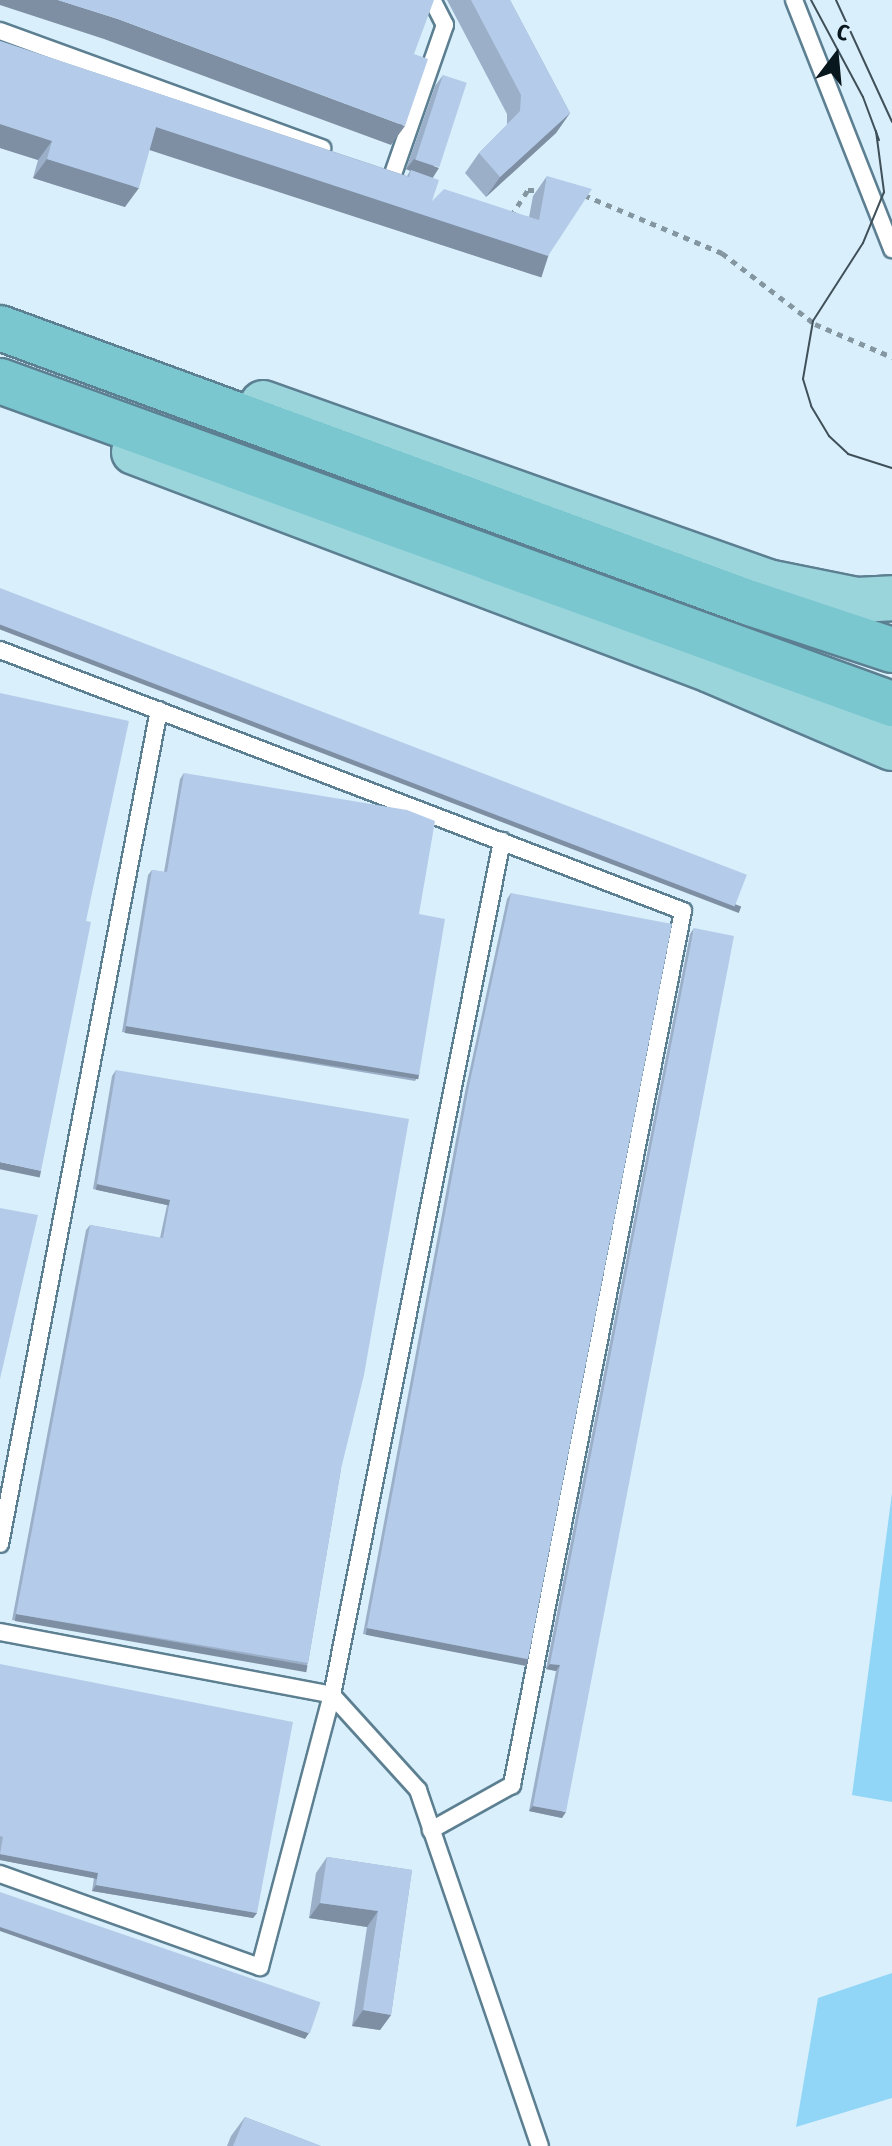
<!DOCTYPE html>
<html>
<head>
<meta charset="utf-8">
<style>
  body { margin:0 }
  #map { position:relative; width:892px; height:2146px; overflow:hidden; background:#d9f0fc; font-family:"Fira Sans Condensed",sans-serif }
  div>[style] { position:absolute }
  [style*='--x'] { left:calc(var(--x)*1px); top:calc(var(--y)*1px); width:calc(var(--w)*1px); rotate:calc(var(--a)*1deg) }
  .green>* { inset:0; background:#92d6f7 }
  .path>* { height:5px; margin-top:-2.5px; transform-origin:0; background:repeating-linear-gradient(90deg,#8497a1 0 6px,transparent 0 12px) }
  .roads { filter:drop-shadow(2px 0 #5c7f91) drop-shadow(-2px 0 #5c7f91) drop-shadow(0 2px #5c7f91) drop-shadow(0 -2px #5c7f91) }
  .service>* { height:16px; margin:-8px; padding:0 8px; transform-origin:8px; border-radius:8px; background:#fff }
  .primary>* { height:44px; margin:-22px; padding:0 22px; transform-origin:22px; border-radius:22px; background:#9bd5dc }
  .trunk>* { height:44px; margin:-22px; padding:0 22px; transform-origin:22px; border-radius:22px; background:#7ac7d0 }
  .tram>* { height:2px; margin:-1px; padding:0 1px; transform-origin:1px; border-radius:1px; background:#405059 }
  .wall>* { inset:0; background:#9bafc8 }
  .shaded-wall>* { inset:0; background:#7e8fa3; transform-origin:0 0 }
  .building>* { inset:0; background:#b4cce9; transform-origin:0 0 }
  span { translate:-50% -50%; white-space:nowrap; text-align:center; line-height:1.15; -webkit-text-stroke:7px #d9f0fc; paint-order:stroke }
  .north { position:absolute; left:796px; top:16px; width:80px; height:80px; -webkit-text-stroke:6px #d9f0fc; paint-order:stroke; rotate:16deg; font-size:22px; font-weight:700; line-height:32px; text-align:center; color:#08161d }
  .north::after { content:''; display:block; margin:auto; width:28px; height:36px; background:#08161d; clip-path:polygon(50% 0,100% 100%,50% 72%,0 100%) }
</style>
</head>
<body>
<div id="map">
  <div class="green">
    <div style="clip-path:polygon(892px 1493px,892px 1802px,852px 1795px)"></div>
    <div style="clip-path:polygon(892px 1973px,892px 2098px,796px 2127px,818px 1998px)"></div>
  </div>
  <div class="path">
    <div style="--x:584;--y:195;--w:150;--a:22.8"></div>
    <div style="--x:722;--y:253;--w:117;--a:37.4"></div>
    <div style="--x:815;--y:324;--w:84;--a:23.2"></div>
    <div style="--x:511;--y:216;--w:31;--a:-57"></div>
    <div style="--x:528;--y:190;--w:15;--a:0"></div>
  </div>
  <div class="roads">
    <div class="service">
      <div style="--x:794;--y:0;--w:268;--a:68.5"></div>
      <div style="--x:0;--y:31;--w:343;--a:20"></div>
      <div style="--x:393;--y:174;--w:158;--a:-70.8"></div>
      <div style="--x:445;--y:25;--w:28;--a:-117"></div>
      <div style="--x:0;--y:650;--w:731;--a:20.91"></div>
      <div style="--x:683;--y:911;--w:891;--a:101.07"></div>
      <div style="--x:512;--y:1785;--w:93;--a:150.9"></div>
      <div style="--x:0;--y:1544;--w:849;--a:-79.21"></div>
      <div style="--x:0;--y:1632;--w:338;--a:10.7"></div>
      <div style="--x:332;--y:1695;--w:128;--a:47.8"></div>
      <div style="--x:418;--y:1790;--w:376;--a:71.1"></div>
      <div style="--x:0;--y:1874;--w:276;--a:19.7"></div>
      <div style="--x:260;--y:1967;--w:281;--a:-75.2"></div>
      <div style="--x:332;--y:1695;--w:871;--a:-78.74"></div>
    </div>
    <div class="primary">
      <div style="--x:263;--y:403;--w:536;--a:19.52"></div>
      <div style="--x:768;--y:582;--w:91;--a:11.4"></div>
      <div style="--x:857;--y:600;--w:35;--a:-3"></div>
      <div style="--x:134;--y:452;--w:616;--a:20.73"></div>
      <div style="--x:710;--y:670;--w:198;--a:23.2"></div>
    </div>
    <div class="trunk">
      <div style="--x:0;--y:328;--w:799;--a:20.14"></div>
      <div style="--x:750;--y:603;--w:150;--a:18.3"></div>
      <div style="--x:0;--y:381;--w:949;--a:19.91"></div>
    </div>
  </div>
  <div class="tram">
    <div style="--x:811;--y:0;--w:110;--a:61.8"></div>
    <div style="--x:863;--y:97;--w:46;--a:69.6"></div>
    <div style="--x:836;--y:0;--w:134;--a:65.3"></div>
    <div style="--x:876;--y:131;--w:62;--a:82.5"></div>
    <div style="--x:884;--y:192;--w:55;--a:112.4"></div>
    <div style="--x:863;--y:243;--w:93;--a:122.7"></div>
    <div style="--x:813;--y:321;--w:59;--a:99.8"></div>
    <div style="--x:803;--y:379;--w:28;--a:73"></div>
    <div style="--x:811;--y:406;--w:35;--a:59"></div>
    <div style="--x:829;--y:436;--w:26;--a:43"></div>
    <div style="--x:848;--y:454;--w:46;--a:17.7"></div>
  </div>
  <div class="wall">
    <div style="clip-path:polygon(447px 0,510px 0,570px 113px,556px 133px,486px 197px,465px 173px,479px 153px,507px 125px,507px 114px)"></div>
    <div style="clip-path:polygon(0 41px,407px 176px,410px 171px,406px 169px,435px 86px,443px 75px,433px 178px,432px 201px,529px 217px,533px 196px,547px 176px,534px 275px,149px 149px,125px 207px,33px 178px,38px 160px,0 148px)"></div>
    <div style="clip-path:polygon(184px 773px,419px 914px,419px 1075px,415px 1081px,122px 1032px,148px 875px,152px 870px,164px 872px,180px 779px)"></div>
    <div style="clip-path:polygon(511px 893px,528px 1659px,524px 1665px,363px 1634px,465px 1092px,507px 899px)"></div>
    <div style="clip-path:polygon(694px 928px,562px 1818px,529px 1811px,556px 1671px,546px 1669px,690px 934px)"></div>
    <div style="clip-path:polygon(116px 1070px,341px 1469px,308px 1663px,305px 1669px,12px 1620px,86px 1230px,90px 1225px,160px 1238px,167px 1205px,93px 1189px,112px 1076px)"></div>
    <div style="clip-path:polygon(0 1664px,257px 1913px,253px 1918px,92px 1891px,94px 1878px,0 1860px)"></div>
    <div style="clip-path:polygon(327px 1857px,412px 1870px,391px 2015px,380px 2030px,352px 2026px,367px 1927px,309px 1918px,316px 1873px)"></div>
    <div style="clip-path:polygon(245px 2117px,321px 2146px,227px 2146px,231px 2136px)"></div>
  </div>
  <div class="shaded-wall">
    <div style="clip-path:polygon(0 0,58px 0,118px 19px,405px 126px,391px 145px,104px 39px,0 5px)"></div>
    <div style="clip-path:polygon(570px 113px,556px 133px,486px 197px,500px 177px)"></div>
    <div style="clip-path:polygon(0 124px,52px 141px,38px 160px,0 148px)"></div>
    <div style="left:156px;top:127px;width:413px;height:24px;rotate:18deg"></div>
    <div style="clip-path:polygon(47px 159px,139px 188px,125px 207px,33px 178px)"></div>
    <div style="clip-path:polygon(414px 159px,439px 168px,432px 179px,406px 169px)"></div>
    <div style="left:0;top:622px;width:794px;height:7px;rotate:21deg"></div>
    <div style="left:126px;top:1026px;width:297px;height:7px;rotate:9deg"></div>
    <div style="left:0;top:1162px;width:42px;height:7px;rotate:12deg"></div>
    <div style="left:97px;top:1184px;width:75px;height:6px;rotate:12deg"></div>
    <div style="left:16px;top:1614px;width:296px;height:7px;rotate:10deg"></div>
    <div style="left:367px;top:1628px;width:164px;height:7px;rotate:11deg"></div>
    <div style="clip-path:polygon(550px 1664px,560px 1665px,556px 1671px,546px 1669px)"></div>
    <div style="clip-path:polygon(533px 1806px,566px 1812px,562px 1818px,529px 1811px)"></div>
    <div style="left:0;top:1854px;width:100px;height:6px;rotate:11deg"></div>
    <div style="clip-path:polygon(96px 1885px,257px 1913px,253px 1918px,92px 1891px)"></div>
    <div style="clip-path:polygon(320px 1903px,378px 1911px,367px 1927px,309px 1918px)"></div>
    <div style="clip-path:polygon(0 1925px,309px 2033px,305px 2039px,0 1931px)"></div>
    <div style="clip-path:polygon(363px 2010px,391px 2015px,380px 2030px,352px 2026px)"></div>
  </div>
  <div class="building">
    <div style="clip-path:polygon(58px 0,434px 0,414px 54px,428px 59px,405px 126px,118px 19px)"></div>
    <div style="clip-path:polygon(471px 0,510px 0,570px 113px,500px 177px,479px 153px,520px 111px,521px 95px)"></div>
    <div style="clip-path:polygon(0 41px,409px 177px,411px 170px,439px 180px,432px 201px,444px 189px,539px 220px,547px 176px,592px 189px,548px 256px,156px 127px,139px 188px,47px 159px,52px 141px,0 124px)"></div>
    <div style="left:443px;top:75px;width:25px;height:89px;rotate:18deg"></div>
    <div style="left:0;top:588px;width:800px;height:34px;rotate:21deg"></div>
    <div style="clip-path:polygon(0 693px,129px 721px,86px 921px,91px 922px,41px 1171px,0 1162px)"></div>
    <div style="clip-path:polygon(184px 773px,407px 810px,435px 821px,419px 914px,445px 919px,419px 1075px,126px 1026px,152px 870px,167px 872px)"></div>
    <div style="clip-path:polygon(511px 893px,672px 924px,528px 1659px,367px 1628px,469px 1086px)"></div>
    <div style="clip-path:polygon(694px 928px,734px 936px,566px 1812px,533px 1806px,560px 1665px,550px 1664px)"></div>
    <div style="clip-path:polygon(116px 1070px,409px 1119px,364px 1375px,341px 1469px,308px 1663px,16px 1614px,90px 1225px,163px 1238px,170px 1200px,97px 1184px)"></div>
    <div style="clip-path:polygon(0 1208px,38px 1215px,0 1379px)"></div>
    <div style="clip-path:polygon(0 1664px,293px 1722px,257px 1913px,96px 1885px,98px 1873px,0 1854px,3px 1837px,0 1836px)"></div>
    <div style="clip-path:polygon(327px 1857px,412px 1870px,391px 2015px,363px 2010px,378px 1911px,320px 1903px)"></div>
    <div style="left:0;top:1892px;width:339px;height:33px;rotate:19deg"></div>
    <div style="clip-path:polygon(245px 2117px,321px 2146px,233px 2146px)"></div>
  </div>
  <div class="north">С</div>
</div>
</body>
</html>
